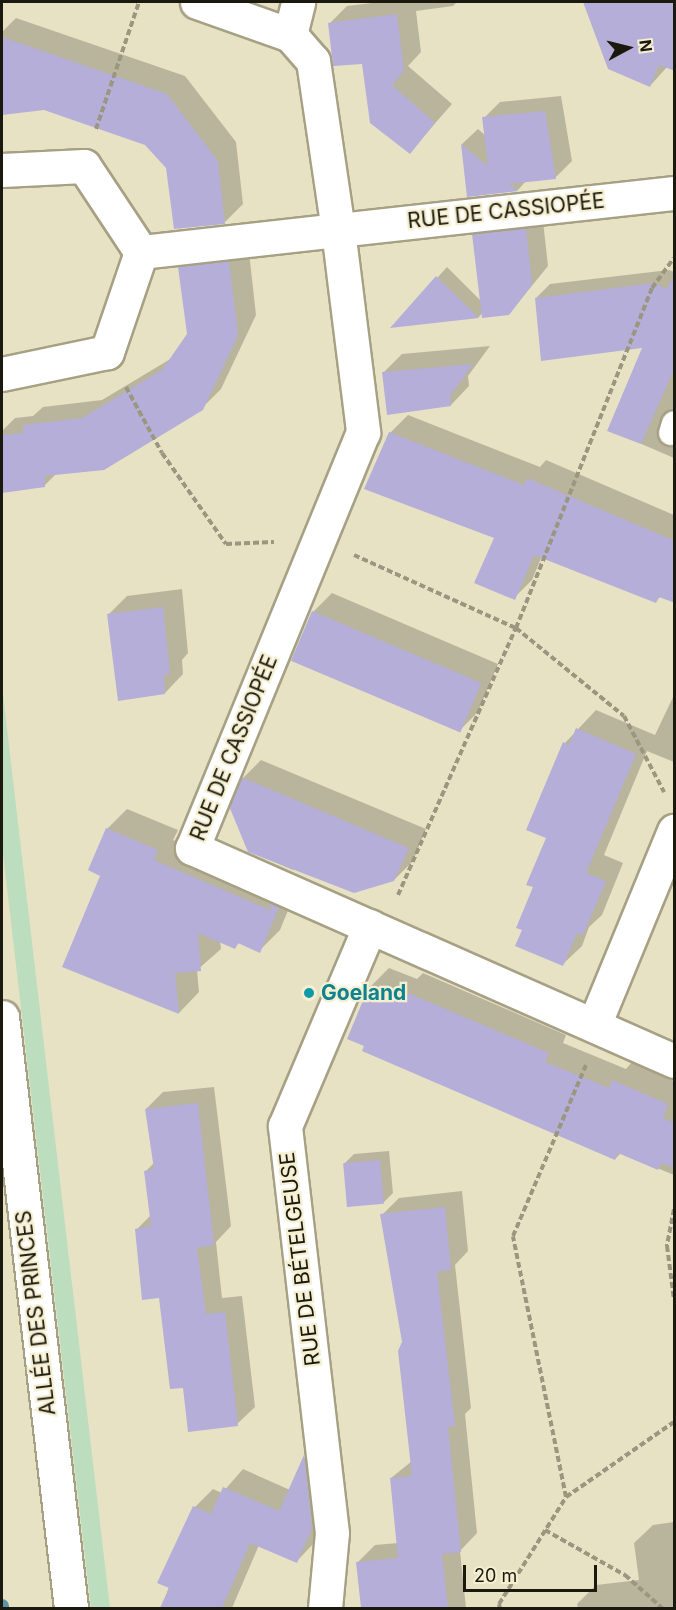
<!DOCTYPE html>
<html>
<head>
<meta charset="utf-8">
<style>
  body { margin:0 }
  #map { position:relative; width:676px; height:1610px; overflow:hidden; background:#e8e2c4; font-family:Inter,sans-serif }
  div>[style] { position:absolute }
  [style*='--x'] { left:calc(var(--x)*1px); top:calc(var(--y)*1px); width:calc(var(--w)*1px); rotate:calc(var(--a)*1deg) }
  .green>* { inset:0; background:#bcdebe }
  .shadow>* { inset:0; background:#0003 }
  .stream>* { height:14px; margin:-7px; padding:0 7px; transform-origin:7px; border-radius:7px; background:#6092a5 }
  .building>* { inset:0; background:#b4aed8; transform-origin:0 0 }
  .path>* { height:4px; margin-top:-2px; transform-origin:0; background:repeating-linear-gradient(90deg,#9b9680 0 6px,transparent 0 9px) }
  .roads { filter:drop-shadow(2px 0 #a6a084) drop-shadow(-2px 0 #a6a084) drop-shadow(0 2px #a6a084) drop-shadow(0 -2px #a6a084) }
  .service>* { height:24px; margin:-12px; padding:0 12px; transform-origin:12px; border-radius:12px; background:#fff }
  .minor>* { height:33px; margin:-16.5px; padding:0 16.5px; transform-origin:16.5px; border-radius:16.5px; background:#fff }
  .dots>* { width:16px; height:16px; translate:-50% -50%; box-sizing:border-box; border:3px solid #f5efd1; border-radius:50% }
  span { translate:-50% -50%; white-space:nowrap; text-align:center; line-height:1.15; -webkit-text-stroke:4.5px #f5efd1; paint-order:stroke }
  .street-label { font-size:21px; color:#1b180e }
  .culture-label { font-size:21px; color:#0d838f; font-weight:700 }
  .left { translate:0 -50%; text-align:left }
  .frame { position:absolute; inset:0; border:3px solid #1b180e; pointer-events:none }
  .north { position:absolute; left:598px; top:18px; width:60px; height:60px; -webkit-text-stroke:4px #f5efd1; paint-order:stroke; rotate:83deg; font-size:16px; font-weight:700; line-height:24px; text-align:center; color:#1b180e }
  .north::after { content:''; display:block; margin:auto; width:21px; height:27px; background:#1b180e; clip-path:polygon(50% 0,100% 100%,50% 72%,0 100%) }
  .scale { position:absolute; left:463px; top:1565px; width:134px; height:27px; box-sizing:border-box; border:3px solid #1b180e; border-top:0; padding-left:8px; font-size:18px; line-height:21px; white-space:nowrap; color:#1b180e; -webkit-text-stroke:4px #f5efd1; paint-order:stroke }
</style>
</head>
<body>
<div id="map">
  <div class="green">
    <div style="clip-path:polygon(2px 686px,110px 1608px,91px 1608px,2px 845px)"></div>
  </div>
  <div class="shadow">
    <div style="clip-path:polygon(380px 2px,457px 2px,453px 6px,416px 11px,421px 52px,408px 66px,452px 104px,410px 152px,363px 62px,330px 23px,347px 6px)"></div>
    <div style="clip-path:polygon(594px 2px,674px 2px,674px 70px,667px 67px,650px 86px,587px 8px)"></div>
    <div style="clip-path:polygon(16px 18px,185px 76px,236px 142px,243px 204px,225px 222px,146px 144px,44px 108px,2px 113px,2px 32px)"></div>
    <div style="clip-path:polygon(561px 96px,572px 161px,556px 177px,527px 180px,518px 190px,469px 195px,462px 144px,478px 129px,486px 136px,484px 118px,500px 102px)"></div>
    <div style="clip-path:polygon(542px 212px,548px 266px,509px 314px,483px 312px,479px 317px,394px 326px,447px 267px,482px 302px,473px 235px,490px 218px)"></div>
    <div style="clip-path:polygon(248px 243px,256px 315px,221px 389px,202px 408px,57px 473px,44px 486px,2px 491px,2px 431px,15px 418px,33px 416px,43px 407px,102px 400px,172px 358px,188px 334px,180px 267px,199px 249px)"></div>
    <div style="clip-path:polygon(669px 270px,674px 272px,674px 409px,671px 414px,674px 458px,609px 430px,644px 346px,536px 298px,550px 284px)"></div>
    <div style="clip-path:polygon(490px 346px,468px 376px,469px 386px,451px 405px,384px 372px,402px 354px)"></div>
    <div style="clip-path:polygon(408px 415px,540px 467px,546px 460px,674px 515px,674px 602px,661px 596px,656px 601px,542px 556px,532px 580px,514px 598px,496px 537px,390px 433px)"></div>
    <div style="clip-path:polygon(182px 589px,188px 653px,182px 660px,183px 674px,165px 693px,108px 615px,127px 596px)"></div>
    <div style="clip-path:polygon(332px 593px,498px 664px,478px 712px,459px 731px,293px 660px,314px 611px)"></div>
    <div style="clip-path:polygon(674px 695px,674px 762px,647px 751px,604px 855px,623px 863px,602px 915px,589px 927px,582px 946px,563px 964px,524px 929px,548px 838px,565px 743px,596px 710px,655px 735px)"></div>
    <div style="clip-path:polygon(261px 760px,426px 829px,413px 861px,394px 880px,296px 867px,293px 870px,249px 851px,243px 778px)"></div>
    <div style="clip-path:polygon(127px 809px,178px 830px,173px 840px,285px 888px,298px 886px,280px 930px,259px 951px,240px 942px,235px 947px,220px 941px,221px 949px,197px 970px,199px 992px,179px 1013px,101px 875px,107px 829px)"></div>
    <div style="clip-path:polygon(389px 968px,417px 979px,423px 973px,566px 1035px,563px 1043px,626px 1069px,632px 1062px,674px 1081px,674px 1175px,621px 1153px,615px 1159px,349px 1038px,371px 986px)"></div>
    <div style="clip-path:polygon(214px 1087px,231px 1226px,216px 1242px,222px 1298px,242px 1296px,255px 1407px,237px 1424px,184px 1386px,160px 1296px,137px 1229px,151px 1215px,146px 1171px,154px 1163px,146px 1109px,163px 1092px)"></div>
    <div style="clip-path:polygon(389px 1151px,393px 1193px,383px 1203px,344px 1164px,354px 1154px)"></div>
    <div style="clip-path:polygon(462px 1191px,468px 1251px,455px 1265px,471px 1408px,465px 1414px,477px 1533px,460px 1551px,466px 1608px,362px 1608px,358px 1562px,375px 1545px,398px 1543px,391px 1478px,412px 1461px,404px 1343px,382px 1215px,399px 1198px)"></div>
    <div style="clip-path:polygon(322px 1439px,315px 1542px,297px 1561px,259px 1545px,232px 1608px,162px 1608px,195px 1507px,213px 1489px,222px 1493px,243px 1469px,290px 1490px,305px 1456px)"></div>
    <div style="clip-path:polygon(674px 1522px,674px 1608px,578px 1608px,577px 1604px,596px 1585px,639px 1580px,634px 1543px,653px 1525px)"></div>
  </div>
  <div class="stream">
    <div style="--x:2;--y:1606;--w:2;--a:90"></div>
  </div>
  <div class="building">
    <div style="clip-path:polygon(583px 2px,675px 2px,675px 71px,659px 65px,650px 87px,608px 69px)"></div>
    <div style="clip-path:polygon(397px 14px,404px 71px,392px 85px,435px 123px,410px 154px,370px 123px,362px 64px,333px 66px,328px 23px)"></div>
    <div style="clip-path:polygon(2px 37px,167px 94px,218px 161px,225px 224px,174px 229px,166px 168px,145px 145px,44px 110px,2px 115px)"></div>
    <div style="clip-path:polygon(545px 111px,556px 179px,509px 184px,518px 191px,467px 197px,461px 144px,488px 166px,482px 117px)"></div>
    <div style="clip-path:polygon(526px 228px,532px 285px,509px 315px,482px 318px,472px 234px)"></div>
    <div style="clip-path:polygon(229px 261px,238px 335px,203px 410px,104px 470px,45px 476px,45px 487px,2px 493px,2px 435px,23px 433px,23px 425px,82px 418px,162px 370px,187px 334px,178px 267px)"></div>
    <div style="clip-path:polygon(675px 272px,675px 367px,641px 444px,607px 431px,642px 348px,541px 361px,535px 298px,654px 283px,667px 289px)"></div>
    <div style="clip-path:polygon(436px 276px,479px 318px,390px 328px)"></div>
    <div style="clip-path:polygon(473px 364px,450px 396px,451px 406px,387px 415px,382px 372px)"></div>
    <div style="clip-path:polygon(389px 432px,524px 485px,527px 478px,675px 541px,675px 603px,659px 597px,656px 603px,534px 555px,515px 600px,474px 583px,494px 538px,364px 489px)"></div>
    <div style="clip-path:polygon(163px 607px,170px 674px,164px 674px,165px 694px,118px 701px,107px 614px)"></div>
    <div style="left:312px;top:611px;width:184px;height:54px;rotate:23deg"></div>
    <div style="clip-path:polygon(576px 728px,636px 754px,586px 873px,606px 881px,583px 935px,577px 933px,563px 966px,515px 946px,522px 930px,516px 928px,533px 887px,526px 885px,546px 838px,526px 830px,563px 742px,569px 745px)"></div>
    <div style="clip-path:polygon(241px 777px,409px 848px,394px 881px,354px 893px,248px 852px,229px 806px)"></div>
    <div style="clip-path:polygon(106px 828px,158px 850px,154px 860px,272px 911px,268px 902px,279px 907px,260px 953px,238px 943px,235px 949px,198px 933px,201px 971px,175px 973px,179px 1014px,62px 967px,100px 876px,88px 870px)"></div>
    <div style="clip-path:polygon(369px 986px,399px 998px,403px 991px,549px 1053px,545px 1062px,609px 1088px,612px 1080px,668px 1104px,663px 1118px,675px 1123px,675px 1168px,661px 1163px,658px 1170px,618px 1153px,615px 1160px,362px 1051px,364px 1046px,347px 1039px)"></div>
    <div style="clip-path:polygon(198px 1103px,214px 1245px,197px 1248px,206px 1314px,225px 1312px,238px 1426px,188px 1432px,183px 1388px,170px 1389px,159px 1298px,142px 1300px,135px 1229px,151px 1226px,144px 1171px,154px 1169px,145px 1109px)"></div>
    <div style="left:380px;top:1160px;width:44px;height:37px;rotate:85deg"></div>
    <div style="clip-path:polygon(445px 1207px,451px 1270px,437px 1272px,455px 1426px,448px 1427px,461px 1552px,442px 1554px,448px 1608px,361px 1608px,356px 1562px,398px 1558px,390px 1478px,412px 1476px,398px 1351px,402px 1342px,380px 1214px)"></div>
    <div style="clip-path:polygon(304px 1455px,312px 1528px,297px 1563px,250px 1543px,222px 1608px,160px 1608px,169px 1588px,157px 1583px,193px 1506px,211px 1514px,223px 1487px,279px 1511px)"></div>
  </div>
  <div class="path">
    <div style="--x:96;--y:129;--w:134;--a:-71.3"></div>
    <div style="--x:126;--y:387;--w:75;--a:61.4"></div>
    <div style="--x:162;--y:453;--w:111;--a:54.9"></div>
    <div style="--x:226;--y:544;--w:48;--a:-2.4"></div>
    <div style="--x:354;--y:555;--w:178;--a:24.3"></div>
    <div style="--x:516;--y:628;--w:139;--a:39.2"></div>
    <div style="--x:624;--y:716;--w:86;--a:62.2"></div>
    <div style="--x:398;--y:895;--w:292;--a:-66.2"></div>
    <div style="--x:516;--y:628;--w:366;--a:-68.2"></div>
    <div style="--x:652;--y:288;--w:37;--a:-54"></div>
    <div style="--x:674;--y:1209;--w:38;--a:101"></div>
    <div style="--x:667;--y:1246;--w:54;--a:82.6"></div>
    <div style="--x:566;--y:1497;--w:266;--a:-101.5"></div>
    <div style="--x:513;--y:1236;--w:186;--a:-66.9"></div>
    <div style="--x:545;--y:1530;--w:92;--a:29.4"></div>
    <div style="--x:625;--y:1575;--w:50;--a:41.7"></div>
    <div style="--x:500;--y:1608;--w:4;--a:-104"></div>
    <div style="--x:499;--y:1604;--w:126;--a:-57.9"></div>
    <div style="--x:566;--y:1497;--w:131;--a:-34.8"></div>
  </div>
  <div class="roads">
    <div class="service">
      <div style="--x:671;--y:433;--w:10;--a:-73"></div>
    </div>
    <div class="minor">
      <div style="--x:197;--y:2;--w:99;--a:19.5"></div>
      <div style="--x:2;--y:170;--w:82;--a:-2.8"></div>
      <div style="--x:84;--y:166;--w:103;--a:56.5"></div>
      <div style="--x:141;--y:252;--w:106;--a:108.8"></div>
      <div style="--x:107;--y:352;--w:107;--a:168.2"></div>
      <div style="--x:674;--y:193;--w:338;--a:173.7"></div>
      <div style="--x:338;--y:230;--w:204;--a:82.9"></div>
      <div style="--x:363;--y:432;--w:450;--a:112.3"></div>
      <div style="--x:192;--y:848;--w:527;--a:23.84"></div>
      <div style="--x:141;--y:252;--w:198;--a:-6.4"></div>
      <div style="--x:338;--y:230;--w:171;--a:-98.4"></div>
      <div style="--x:313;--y:61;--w:35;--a:-131"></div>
      <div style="--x:290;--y:35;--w:34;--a:-76"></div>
      <div style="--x:2;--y:1017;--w:595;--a:83.34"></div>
      <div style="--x:594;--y:1025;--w:210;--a:-67.6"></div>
      <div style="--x:325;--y:1608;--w:75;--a:-84.7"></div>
      <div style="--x:332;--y:1533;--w:410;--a:-96.6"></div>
      <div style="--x:285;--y:1126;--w:217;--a:-67"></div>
    </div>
  </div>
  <div class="dots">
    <div style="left:309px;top:993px;background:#0f9aa8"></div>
  </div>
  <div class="street-label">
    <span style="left:506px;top:211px;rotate:-6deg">RUE DE CASSIOPÉE</span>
    <span style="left:234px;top:748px;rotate:-68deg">RUE DE CASSIOPÉE</span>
    <span style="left:300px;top:1259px;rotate:-97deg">RUE DE BÉTELGEUSE</span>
    <span style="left:36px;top:1313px;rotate:-97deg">ALLÉE DES PRINCES</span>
  </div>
  <div class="culture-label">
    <span class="left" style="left:321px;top:993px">Goeland</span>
  </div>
  <div class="frame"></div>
  <div class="north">N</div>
  <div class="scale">20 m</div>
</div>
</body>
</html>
